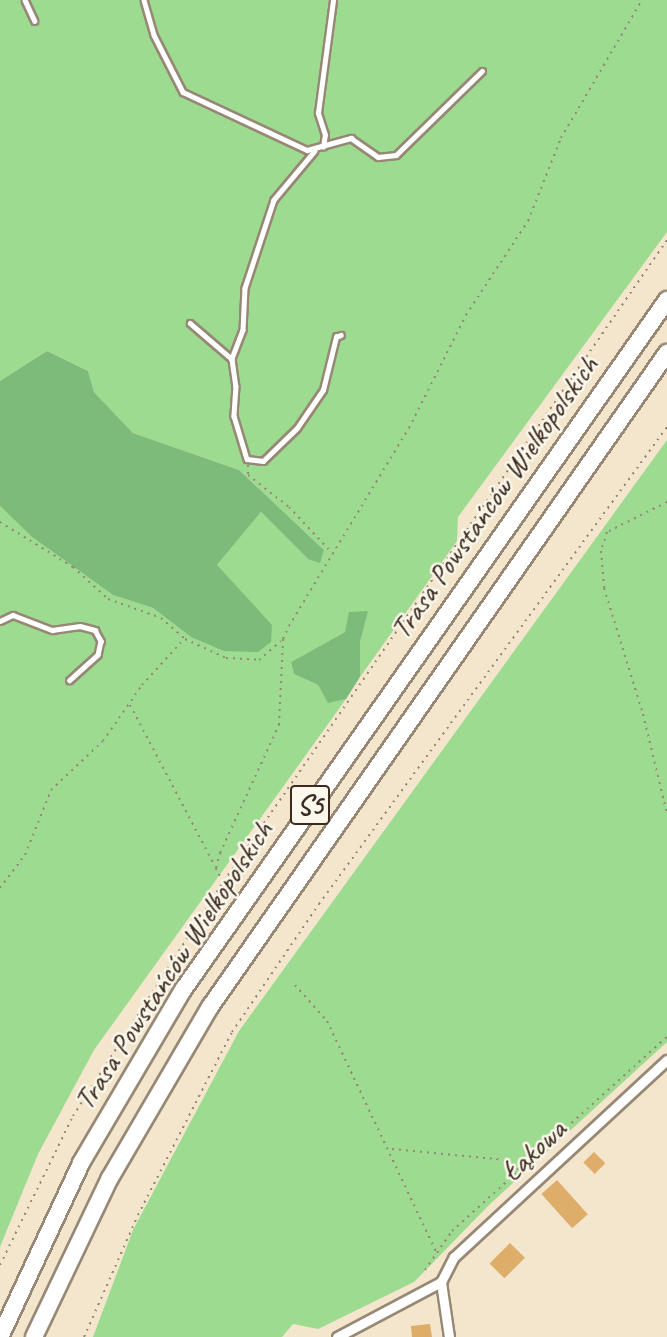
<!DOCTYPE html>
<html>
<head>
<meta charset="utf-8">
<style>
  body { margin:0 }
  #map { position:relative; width:667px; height:1337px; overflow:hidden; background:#f3e6cc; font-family:Caveat,sans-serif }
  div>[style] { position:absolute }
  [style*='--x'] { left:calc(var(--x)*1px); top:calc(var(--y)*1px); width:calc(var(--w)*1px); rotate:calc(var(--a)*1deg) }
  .green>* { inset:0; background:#9cdb90 }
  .forest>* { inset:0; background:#7dbb7a }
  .building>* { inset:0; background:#ddad69; transform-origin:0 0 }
  .path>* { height:2px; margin-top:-1px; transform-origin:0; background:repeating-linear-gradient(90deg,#978875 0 2px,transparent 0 7px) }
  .roads { filter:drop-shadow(2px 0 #978875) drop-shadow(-2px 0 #978875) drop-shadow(0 2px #978875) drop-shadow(0 -2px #978875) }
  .lane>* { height:4.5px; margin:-2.25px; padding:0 2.25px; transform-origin:2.25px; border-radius:2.25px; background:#fff }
  .street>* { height:9px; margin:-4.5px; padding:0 4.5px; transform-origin:4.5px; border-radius:4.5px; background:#fff }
  .highway>* { height:16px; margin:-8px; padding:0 8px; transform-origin:8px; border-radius:8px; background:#fff }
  span { translate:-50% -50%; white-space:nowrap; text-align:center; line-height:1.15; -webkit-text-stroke:5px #fbf7ec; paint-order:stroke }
  .shield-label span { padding:2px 5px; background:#fbf7ec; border:2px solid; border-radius:5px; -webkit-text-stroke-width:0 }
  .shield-label { font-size:28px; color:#3b2a1e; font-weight:700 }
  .street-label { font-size:30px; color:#3b2a1e }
</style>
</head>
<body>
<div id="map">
  <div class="green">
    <div style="clip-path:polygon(0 0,667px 0,667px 232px,458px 517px,457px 541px,360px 677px,360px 642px,367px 612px,345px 632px,291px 662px,294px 674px,318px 685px,328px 702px,346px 699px,94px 1050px,38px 1154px,0 1247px,0 506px,32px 537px,113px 595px,153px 608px,191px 637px,232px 583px,217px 565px,261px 512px,308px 559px,324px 550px,239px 470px,133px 433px,94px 392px,88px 371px,47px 351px,0 381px)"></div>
    <div style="clip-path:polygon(667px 440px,667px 1042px,490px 1204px,414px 1282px,318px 1329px,293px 1324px,282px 1337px,93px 1337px,133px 1230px,239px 1031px)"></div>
  </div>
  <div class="forest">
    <div style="clip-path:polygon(47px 351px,88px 371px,94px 392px,133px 433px,239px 470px,324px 550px,320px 563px,308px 559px,261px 512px,217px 565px,272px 625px,271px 642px,258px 652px,224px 651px,191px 637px,153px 608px,113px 595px,32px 537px,0 506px,0 381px)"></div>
    <div style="clip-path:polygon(368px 611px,360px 642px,360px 677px,346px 699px,328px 703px,318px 685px,294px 674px,291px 662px,345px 632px,349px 612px)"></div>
  </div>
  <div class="building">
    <div style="left:594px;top:1152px;width:16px;height:15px;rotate:45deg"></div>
    <div style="left:557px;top:1180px;width:46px;height:21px;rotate:48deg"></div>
    <div style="left:510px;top:1243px;width:21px;height:29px;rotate:45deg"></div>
    <div style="clip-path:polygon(430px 1324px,432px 1337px,412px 1337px,411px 1326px)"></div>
  </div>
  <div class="path">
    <div style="--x:248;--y:465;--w:10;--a:90"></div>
    <div style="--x:248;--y:475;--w:52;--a:38"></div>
    <div style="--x:289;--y:507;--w:64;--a:46.9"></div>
    <div style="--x:667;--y:502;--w:67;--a:153.4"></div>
    <div style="--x:607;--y:532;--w:20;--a:108"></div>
    <div style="--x:601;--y:551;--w:37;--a:85"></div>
    <div style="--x:604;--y:588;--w:132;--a:72.8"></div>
    <div style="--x:643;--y:714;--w:103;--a:76.5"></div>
    <div style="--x:0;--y:522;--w:86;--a:31.7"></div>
    <div style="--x:73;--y:567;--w:47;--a:42.4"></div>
    <div style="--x:108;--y:599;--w:56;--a:19.7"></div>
    <div style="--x:161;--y:618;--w:32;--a:41"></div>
    <div style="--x:185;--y:639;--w:45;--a:24.9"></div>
    <div style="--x:226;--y:658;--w:33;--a:3"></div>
    <div style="--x:259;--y:660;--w:29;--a:-41"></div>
    <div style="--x:130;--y:705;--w:182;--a:62.2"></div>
    <div style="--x:224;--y:881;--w:779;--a:-55.35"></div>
    <div style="--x:0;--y:888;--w:41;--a:-52.9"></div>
    <div style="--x:25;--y:855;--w:70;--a:-68.2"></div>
    <div style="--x:51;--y:790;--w:71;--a:-43.3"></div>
    <div style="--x:103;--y:741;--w:68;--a:-55.1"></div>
    <div style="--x:142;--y:685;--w:62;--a:-47.6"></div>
    <div style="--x:295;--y:985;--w:48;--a:48.4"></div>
    <div style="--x:327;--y:1021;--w:255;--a:64.7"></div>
    <div style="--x:392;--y:1149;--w:115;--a:5.5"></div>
    <div style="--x:506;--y:1160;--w:26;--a:37"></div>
    <div style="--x:0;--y:1265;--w:166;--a:-63.9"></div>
    <div style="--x:73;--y:1116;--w:278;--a:-57.3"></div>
    <div style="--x:223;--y:882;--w:16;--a:-117"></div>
    <div style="--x:216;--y:868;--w:16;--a:-75"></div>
    <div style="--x:220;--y:853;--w:141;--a:-65.3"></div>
    <div style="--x:279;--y:725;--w:86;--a:-87.3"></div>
    <div style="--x:283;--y:639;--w:14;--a:-65"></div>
    <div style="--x:289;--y:626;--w:232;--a:-58.8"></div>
    <div style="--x:409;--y:428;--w:127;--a:-63.2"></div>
    <div style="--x:466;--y:315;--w:113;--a:-56.6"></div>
    <div style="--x:528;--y:221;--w:89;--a:-68.3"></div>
    <div style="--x:561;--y:138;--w:160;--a:-59.6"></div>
    <div style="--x:425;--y:1270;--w:47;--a:-55.3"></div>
    <div style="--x:452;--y:1231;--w:290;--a:-42.1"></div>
    <div style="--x:84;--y:1337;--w:133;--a:-66.1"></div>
    <div style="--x:138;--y:1215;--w:206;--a:-62.8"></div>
    <div style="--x:232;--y:1032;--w:155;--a:-55.8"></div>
    <div style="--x:319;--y:904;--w:590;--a:-53.89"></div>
  </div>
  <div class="roads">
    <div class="lane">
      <div style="--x:25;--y:0;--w:23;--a:65"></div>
      <div style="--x:144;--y:0;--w:36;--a:74"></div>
      <div style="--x:154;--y:35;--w:64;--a:63"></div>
      <div style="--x:183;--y:92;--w:137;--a:25.1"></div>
      <div style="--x:307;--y:150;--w:46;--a:-15.3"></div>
      <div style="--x:351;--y:138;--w:33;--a:35"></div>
      <div style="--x:378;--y:157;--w:18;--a:-6"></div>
      <div style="--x:396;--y:155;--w:120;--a:-44.3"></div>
      <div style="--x:323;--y:147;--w:12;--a:-81"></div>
      <div style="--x:325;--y:135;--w:23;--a:-108"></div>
      <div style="--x:318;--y:113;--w:114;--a:-82.4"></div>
      <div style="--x:315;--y:151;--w:64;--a:129.9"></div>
      <div style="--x:274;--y:200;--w:93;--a:108.2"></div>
      <div style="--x:245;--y:288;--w:42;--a:92.7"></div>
      <div style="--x:243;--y:330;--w:31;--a:111"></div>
      <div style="--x:232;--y:359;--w:27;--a:82"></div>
      <div style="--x:236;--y:386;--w:30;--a:94"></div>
      <div style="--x:234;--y:416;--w:45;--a:73.2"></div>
      <div style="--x:247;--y:459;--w:16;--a:7"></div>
      <div style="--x:263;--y:461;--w:47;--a:-44.1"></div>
      <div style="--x:297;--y:428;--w:46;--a:-55.6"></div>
      <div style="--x:323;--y:390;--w:55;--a:-76.2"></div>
      <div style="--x:336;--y:337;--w:5;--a:-22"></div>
      <div style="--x:190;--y:323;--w:55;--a:40.6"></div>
      <div style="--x:0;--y:621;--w:14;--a:-25"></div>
      <div style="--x:13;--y:615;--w:42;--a:21"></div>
      <div style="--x:52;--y:630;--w:28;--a:-8"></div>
      <div style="--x:80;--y:626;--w:16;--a:15"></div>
      <div style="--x:95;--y:630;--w:13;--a:61"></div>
      <div style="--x:101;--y:641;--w:14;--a:102"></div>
      <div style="--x:98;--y:655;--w:38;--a:138"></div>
    </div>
    <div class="street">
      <div style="--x:337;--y:1337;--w:118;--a:-27.9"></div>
      <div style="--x:449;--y:1337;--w:56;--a:-98.3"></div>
      <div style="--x:441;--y:1282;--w:28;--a:-63"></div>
      <div style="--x:454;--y:1257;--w:290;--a:-42.8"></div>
    </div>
    <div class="highway">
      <div style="--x:0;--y:1337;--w:192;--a:-65"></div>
      <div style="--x:81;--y:1163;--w:201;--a:-59.5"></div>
      <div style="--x:183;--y:990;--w:843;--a:-54.95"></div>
      <div style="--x:34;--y:1337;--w:176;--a:-64.5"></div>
      <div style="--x:110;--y:1178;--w:198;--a:-59.7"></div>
      <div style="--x:210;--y:1007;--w:798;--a:-55.06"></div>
    </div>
  </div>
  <div class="shield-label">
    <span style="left:310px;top:805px">S5</span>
  </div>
  <div class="street-label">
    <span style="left:494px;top:497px;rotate:-55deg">Trasa Powstańców Wielkopolskich</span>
    <span style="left:173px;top:965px;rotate:-57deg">Trasa Powstańców Wielkopolskich</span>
    <span style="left:533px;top:1150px;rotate:-43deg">Łąkowa</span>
  </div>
</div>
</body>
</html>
